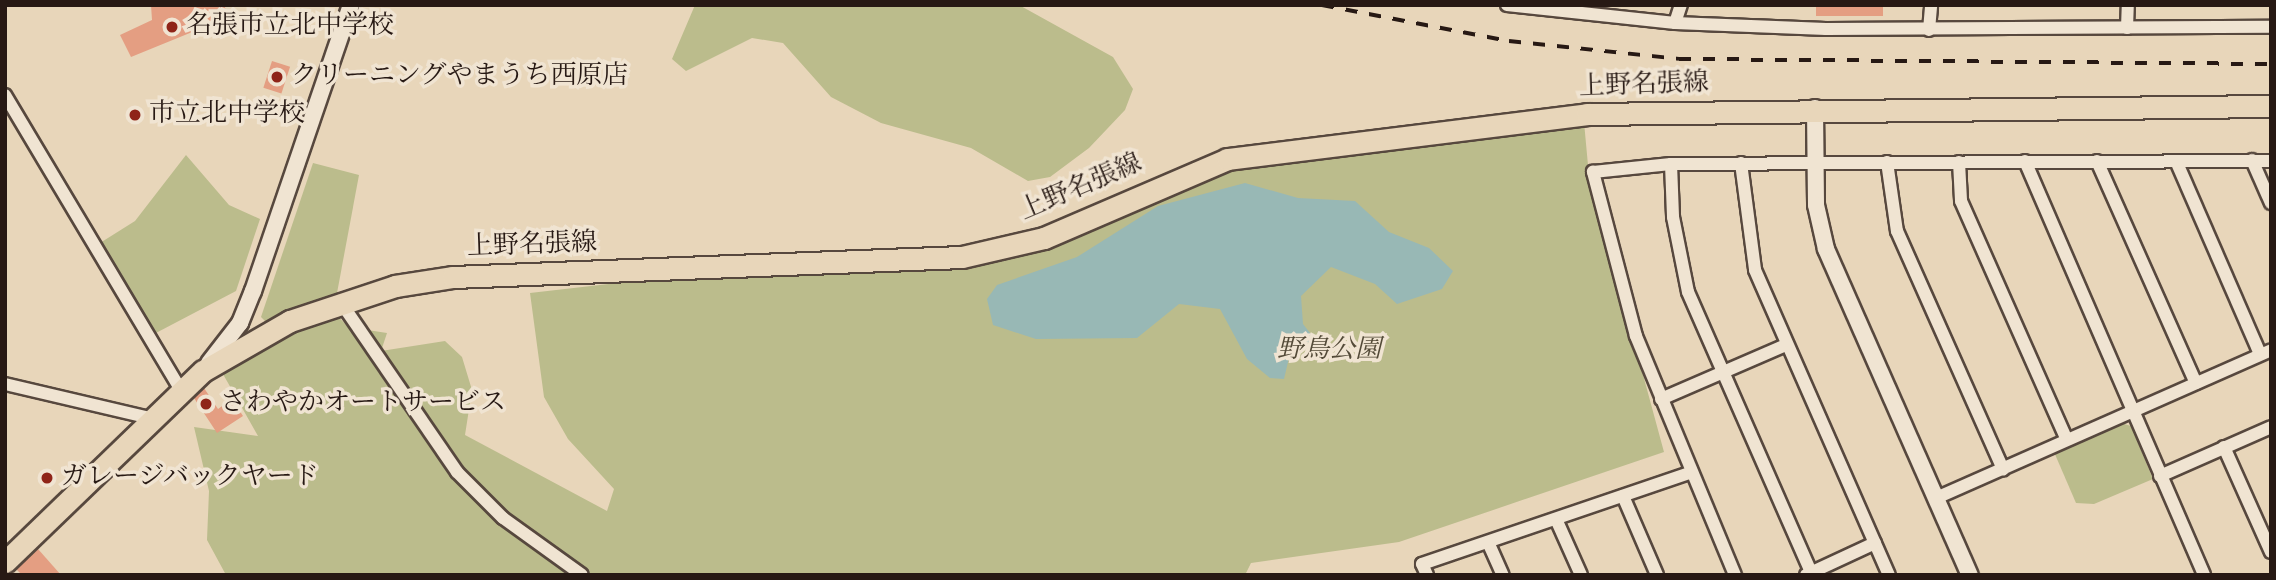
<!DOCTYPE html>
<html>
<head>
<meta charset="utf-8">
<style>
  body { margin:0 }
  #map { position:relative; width:2276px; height:580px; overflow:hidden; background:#e8d6ba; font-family:Vollkorn,"Noto Serif JP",serif }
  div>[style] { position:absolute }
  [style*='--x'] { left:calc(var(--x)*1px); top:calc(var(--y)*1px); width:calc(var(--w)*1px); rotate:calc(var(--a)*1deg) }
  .green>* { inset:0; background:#bbbc8c }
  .water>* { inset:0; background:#98b8b5 }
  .building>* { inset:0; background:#e49e82; transform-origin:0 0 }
  .roads { filter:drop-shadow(2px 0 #57483e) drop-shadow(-2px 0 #57483e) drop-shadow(0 2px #57483e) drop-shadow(0 -2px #57483e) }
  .minor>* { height:12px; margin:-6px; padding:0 6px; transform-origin:6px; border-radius:6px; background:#f0e4d2 }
  .tertiary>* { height:16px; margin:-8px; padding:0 8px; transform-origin:8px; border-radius:8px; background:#f0e4d2 }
  .primary>* { height:21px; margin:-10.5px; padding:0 10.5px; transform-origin:10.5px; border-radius:10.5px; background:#e8d6ba }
  .rail>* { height:3.5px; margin-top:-1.75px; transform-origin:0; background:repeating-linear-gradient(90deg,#271914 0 12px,transparent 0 24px) }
  .dots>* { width:19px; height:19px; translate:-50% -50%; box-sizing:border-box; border:4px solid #f0e4d2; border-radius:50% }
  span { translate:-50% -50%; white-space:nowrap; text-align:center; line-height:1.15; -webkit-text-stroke:7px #f0e4d2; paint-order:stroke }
  .poi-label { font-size:26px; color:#271914 }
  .left { translate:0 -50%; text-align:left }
  .street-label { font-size:26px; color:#271914 }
  .park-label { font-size:26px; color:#534a38; font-style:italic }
  .frame { position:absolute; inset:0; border:7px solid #271914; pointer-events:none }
</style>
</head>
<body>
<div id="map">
  <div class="green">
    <div style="clip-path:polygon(695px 5px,1019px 5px,1113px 57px,1133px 89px,1125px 110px,1089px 148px,1050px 177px,1028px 181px,971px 148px,881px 123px,831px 97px,783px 43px,752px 38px,686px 71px,672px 59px)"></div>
    <div style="clip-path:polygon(1584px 122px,1589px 176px,1664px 452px,1399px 542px,1251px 563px,1245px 575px,226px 575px,207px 540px,209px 491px,194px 427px,258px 436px,219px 367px,313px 317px,334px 312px,348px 327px,387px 333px,381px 351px,445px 341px,462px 357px,472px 390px,465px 435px,607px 511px,614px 489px,568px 439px,544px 397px,530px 293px,652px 279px,979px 261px,1246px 162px)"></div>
    <div style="clip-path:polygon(186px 155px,229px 205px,260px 219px,236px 291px,154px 334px,100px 243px,135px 221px)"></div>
    <div style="clip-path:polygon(313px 163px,359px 175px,337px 293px,267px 323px,261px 317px)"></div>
    <div style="clip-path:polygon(2121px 423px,2131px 426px,2153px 479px,2094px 504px,2076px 503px,2054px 452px)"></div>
  </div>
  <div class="water">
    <div style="clip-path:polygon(1245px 183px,1298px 198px,1355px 201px,1389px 232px,1429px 248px,1453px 271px,1442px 289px,1397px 304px,1375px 284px,1331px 267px,1301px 296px,1303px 324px,1314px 338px,1289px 358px,1284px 379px,1270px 378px,1247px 359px,1220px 309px,1179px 304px,1137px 338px,1036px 339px,993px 325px,987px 299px,997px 285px,1077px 257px,1158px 206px)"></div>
  </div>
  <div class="building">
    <div style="clip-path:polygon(151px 5px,224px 5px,229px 17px,131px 57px,120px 35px,152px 20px)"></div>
    <div style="left:1816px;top:5px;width:67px;height:11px"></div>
    <div style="left:272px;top:61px;width:19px;height:28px;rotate:18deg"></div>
    <div style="clip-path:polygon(204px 388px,218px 409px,232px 399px,243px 416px,217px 433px,194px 398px)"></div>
    <div style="clip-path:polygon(38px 549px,61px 575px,22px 575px,16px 569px)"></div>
  </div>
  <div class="roads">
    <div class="minor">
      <div style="--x:1507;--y:5;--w:169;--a:6.1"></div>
      <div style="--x:1675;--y:23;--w:151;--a:2.3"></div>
      <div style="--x:1826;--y:29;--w:445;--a:-0.3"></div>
      <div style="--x:1675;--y:23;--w:19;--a:-72"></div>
      <div style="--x:2127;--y:28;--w:23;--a:-88"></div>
      <div style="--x:1929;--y:30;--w:25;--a:-85"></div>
      <div style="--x:5;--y:95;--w:342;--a:59.2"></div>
      <div style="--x:2252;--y:160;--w:47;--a:66.2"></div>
      <div style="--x:2025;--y:161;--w:451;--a:66.6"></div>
      <div style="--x:2097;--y:161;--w:243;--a:66"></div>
      <div style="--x:1887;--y:162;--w:70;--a:81.8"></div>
      <div style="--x:1897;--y:231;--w:261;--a:66"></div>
      <div style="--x:1959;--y:162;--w:39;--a:87"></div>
      <div style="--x:1961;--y:201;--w:261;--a:66.1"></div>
      <div style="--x:1741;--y:163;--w:108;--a:82.5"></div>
      <div style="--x:1755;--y:270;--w:333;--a:66.3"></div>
      <div style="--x:2177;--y:163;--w:208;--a:66.5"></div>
      <div style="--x:1671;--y:164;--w:53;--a:87.8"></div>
      <div style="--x:1673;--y:217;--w:76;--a:78.7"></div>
      <div style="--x:1688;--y:292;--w:306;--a:66.3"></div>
      <div style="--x:340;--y:301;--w:207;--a:55.6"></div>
      <div style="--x:457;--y:472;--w:65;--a:45"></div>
      <div style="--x:503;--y:518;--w:97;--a:35.8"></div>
      <div style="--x:5;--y:384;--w:149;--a:13.2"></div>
      <div style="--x:1661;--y:399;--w:136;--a:-23.4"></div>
      <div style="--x:2224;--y:447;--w:115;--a:65.9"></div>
      <div style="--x:2160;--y:476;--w:121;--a:-23.8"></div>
      <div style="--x:1623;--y:496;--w:86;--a:66.7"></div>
      <div style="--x:1936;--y:498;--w:366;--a:-23.8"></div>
      <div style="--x:1556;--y:519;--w:61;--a:65.9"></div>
      <div style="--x:1488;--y:542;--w:36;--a:66"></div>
      <div style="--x:1427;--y:575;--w:12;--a:-114"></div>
      <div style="--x:1422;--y:564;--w:282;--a:-18.8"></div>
      <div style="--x:1735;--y:575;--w:259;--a:-112.5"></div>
      <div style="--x:1636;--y:336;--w:170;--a:-104.7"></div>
      <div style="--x:1593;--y:172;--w:78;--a:-5.9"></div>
      <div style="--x:1671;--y:164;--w:600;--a:-0.29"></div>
      <div style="--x:1806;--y:575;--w:76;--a:-24.9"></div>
    </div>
    <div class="tertiary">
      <div style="--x:1815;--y:108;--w:97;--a:89.4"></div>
      <div style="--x:1816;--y:205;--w:45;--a:77.2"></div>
      <div style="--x:1826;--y:249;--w:356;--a:66.2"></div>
      <div style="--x:209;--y:363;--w:51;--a:-52.2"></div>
      <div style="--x:240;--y:323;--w:35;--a:-68"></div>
      <div style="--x:253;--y:291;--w:302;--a:-71.1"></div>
    </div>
    <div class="primary">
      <div style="--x:5;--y:562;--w:275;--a:-44"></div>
      <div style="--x:203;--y:371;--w:100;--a:-29.9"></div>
      <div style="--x:290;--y:321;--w:111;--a:-18.4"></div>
      <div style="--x:395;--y:286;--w:59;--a:-8.8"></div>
      <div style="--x:453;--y:277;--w:509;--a:-2.25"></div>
      <div style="--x:962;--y:257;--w:84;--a:-13"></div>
      <div style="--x:1044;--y:238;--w:199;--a:-23.3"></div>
      <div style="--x:1227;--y:159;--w:363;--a:-7.1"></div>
      <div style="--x:1587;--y:114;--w:684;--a:-0.67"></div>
    </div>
  </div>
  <div class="rail">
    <div style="--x:1322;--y:5;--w:190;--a:10.9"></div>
    <div style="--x:1509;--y:41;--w:171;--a:6"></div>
    <div style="--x:1679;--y:59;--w:592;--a:0.48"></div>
  </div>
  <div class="dots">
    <div style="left:172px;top:27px;background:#8f2418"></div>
    <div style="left:277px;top:77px;background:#8f2418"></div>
    <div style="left:135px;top:115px;background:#8f2418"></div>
    <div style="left:206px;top:404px;background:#8f2418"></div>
    <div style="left:47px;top:478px;background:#8f2418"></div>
  </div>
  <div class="poi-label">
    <span class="left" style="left:186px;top:27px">名張市立北中学校</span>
    <span class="left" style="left:291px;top:77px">クリーニングやまうち西原店</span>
    <span class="left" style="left:149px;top:115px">市立北中学校</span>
    <span class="left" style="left:220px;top:404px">さわやかオートサービス</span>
    <span class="left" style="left:61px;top:478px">ガレージバックヤード</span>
  </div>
  <div class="street-label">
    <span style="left:1644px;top:86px;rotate:-2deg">上野名張線</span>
    <span style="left:1081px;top:188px;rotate:-23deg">上野名張線</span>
    <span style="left:532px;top:246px;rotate:-2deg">上野名張線</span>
  </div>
  <div class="park-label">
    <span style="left:1329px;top:351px">野鳥公園</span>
  </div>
  <div class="frame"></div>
</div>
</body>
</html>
